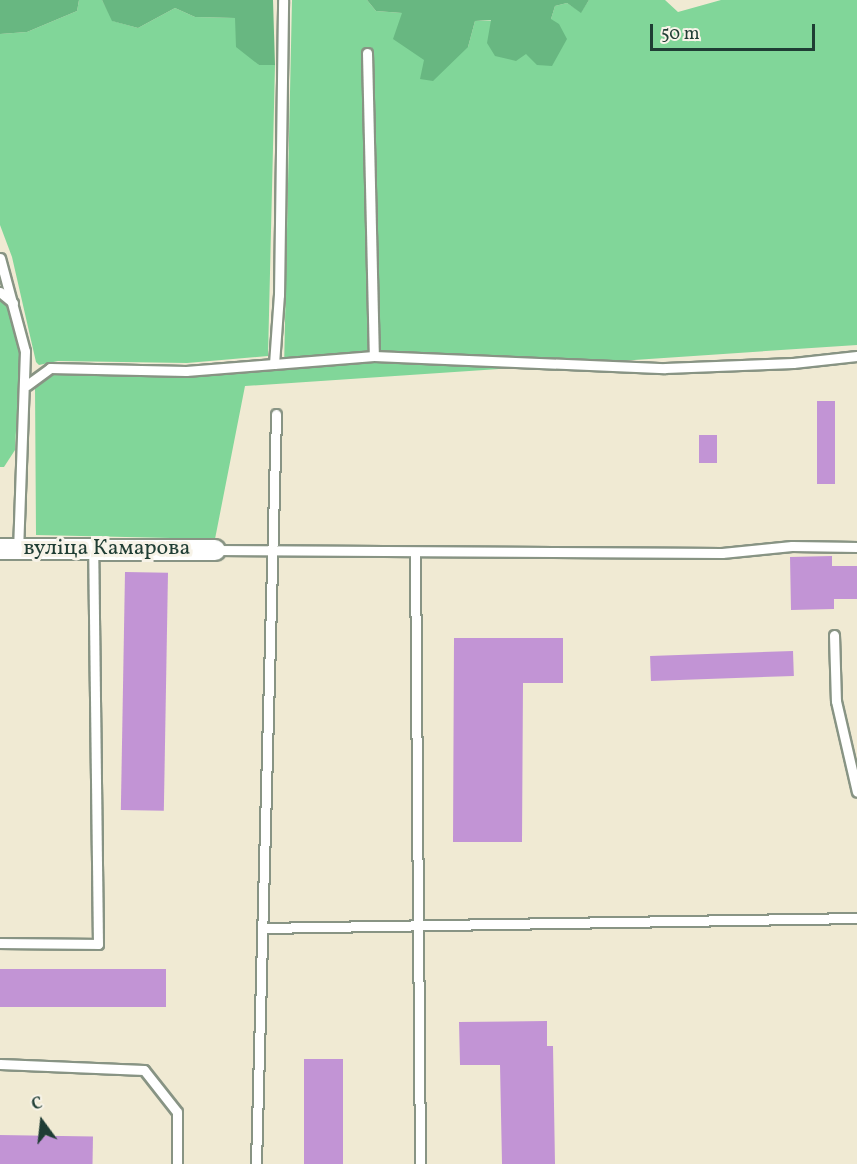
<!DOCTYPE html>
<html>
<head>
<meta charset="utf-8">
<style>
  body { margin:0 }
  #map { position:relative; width:857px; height:1164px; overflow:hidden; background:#f0ead3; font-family:Vollkorn,serif }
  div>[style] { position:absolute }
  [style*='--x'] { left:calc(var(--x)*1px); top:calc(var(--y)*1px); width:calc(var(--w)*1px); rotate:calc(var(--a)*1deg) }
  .green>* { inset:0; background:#81d699 }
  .forest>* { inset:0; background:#68b781 }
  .building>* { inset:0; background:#c294d5; transform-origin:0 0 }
  .roads { filter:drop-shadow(2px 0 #889484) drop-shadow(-2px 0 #889484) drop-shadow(0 2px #889484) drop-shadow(0 -2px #889484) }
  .service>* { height:9px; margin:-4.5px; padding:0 4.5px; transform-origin:4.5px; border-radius:4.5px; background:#fff }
  .minor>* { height:20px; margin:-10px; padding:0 10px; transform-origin:10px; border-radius:10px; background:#fff }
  span { translate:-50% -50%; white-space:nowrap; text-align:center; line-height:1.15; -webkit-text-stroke:6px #f7f3e8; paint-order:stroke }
  .street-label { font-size:22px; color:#1f3d34 }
  .north { position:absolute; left:12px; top:1092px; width:60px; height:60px; -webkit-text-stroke:4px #f7f3e8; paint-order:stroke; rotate:345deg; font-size:16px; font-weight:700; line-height:24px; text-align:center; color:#1f3d34 }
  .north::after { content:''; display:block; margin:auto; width:21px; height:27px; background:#1f3d34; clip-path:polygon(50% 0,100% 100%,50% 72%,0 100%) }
  .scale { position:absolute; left:650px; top:24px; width:165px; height:27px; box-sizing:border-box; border:3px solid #1f3d34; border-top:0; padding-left:8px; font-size:18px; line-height:21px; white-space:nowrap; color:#1f3d34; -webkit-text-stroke:4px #f7f3e8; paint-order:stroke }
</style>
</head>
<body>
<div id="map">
  <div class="green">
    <div style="clip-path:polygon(79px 0,102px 0,113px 21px,138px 28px,175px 8px,195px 17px,235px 18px,259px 65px,275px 65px,268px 356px,187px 363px,58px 361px,39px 365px,36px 362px,12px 257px,0 225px,0 34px,27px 32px,77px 11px)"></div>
    <div style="clip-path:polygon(292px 0,367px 0,376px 11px,402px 13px,468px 47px,475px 21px,551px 19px,555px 6px,567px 3px,581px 12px,589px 0,665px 0,678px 12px,721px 0,857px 0,857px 345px,245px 386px,215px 539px,36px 535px,35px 387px,40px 379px,57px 372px,188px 374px,284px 369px)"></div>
    <div style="clip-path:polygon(0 300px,7px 307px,20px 352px,15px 450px,4px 467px,0 467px)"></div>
  </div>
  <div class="forest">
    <div style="clip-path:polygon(0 0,79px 0,77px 11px,27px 32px,0 34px)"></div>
    <div style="clip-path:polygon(102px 0,273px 0,275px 65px,259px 65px,236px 47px,235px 18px,195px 17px,175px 8px,138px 28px,112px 21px)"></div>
    <div style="clip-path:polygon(367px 0,589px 0,581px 13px,567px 3px,555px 6px,551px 19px,559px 24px,567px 39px,552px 66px,537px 65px,526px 54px,516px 61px,495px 56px,487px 43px,491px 20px,475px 21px,468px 47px,433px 81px,420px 79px,424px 60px,393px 39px,402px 13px,376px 11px)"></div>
  </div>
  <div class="building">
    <div style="left:817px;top:401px;width:18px;height:83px"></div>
    <div style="left:699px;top:435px;width:18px;height:28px"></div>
    <div style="clip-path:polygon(832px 556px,832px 566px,857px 566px,857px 599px,834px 599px,834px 609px,791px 610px,790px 557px)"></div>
    <div style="left:125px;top:572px;width:43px;height:238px;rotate:1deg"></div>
    <div style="clip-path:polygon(454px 638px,563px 638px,563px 683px,523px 683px,522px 842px,453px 842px)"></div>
    <div style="left:793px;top:651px;width:25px;height:143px;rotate:88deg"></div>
    <div style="left:0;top:969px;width:166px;height:38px"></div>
    <div style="clip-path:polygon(547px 1021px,547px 1046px,553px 1046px,555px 1164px,502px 1164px,500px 1065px,460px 1065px,459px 1022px)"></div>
    <div style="left:304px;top:1059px;width:39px;height:105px"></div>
    <div style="left:0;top:1135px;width:93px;height:29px;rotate:1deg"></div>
  </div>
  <div class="roads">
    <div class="service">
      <div style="--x:367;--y:53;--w:303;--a:88.7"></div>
      <div style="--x:0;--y:258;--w:96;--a:75"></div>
      <div style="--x:25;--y:351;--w:198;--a:92"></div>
      <div style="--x:0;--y:292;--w:17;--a:40"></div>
      <div style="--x:274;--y:364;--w:100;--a:-4.6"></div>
      <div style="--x:374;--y:356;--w:291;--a:2.4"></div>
      <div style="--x:665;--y:368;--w:128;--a:-2.2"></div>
      <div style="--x:793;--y:363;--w:64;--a:-6.2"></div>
      <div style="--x:27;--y:385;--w:29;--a:-36"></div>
      <div style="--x:50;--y:368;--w:136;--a:1.3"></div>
      <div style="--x:186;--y:371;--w:88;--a:-4.5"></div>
      <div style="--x:274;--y:364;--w:69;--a:-85.9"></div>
      <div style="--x:279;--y:295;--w:295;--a:-89.2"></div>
      <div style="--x:215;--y:550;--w:507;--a:0.34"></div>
      <div style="--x:722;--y:553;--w:70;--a:-5.7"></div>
      <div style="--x:792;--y:546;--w:65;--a:0.9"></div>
      <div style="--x:415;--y:553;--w:611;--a:89.53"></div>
      <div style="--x:834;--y:635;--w:66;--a:88.3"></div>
      <div style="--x:836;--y:701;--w:93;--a:77"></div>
      <div style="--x:262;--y:928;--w:595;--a:-0.96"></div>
      <div style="--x:0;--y:943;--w:98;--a:0.6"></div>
      <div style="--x:98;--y:944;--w:395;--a:-90.7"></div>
      <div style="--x:0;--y:1064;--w:144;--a:2.4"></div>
      <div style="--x:144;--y:1070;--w:53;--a:51.8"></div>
      <div style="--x:177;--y:1112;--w:52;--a:90"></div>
      <div style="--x:256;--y:1164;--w:750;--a:-88.47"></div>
    </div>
    <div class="minor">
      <div style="--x:0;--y:549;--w:215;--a:0.3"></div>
    </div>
  </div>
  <div class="street-label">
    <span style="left:107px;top:549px">вуліца Камарова</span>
  </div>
  <div class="north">С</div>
  <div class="scale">50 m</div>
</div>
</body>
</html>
